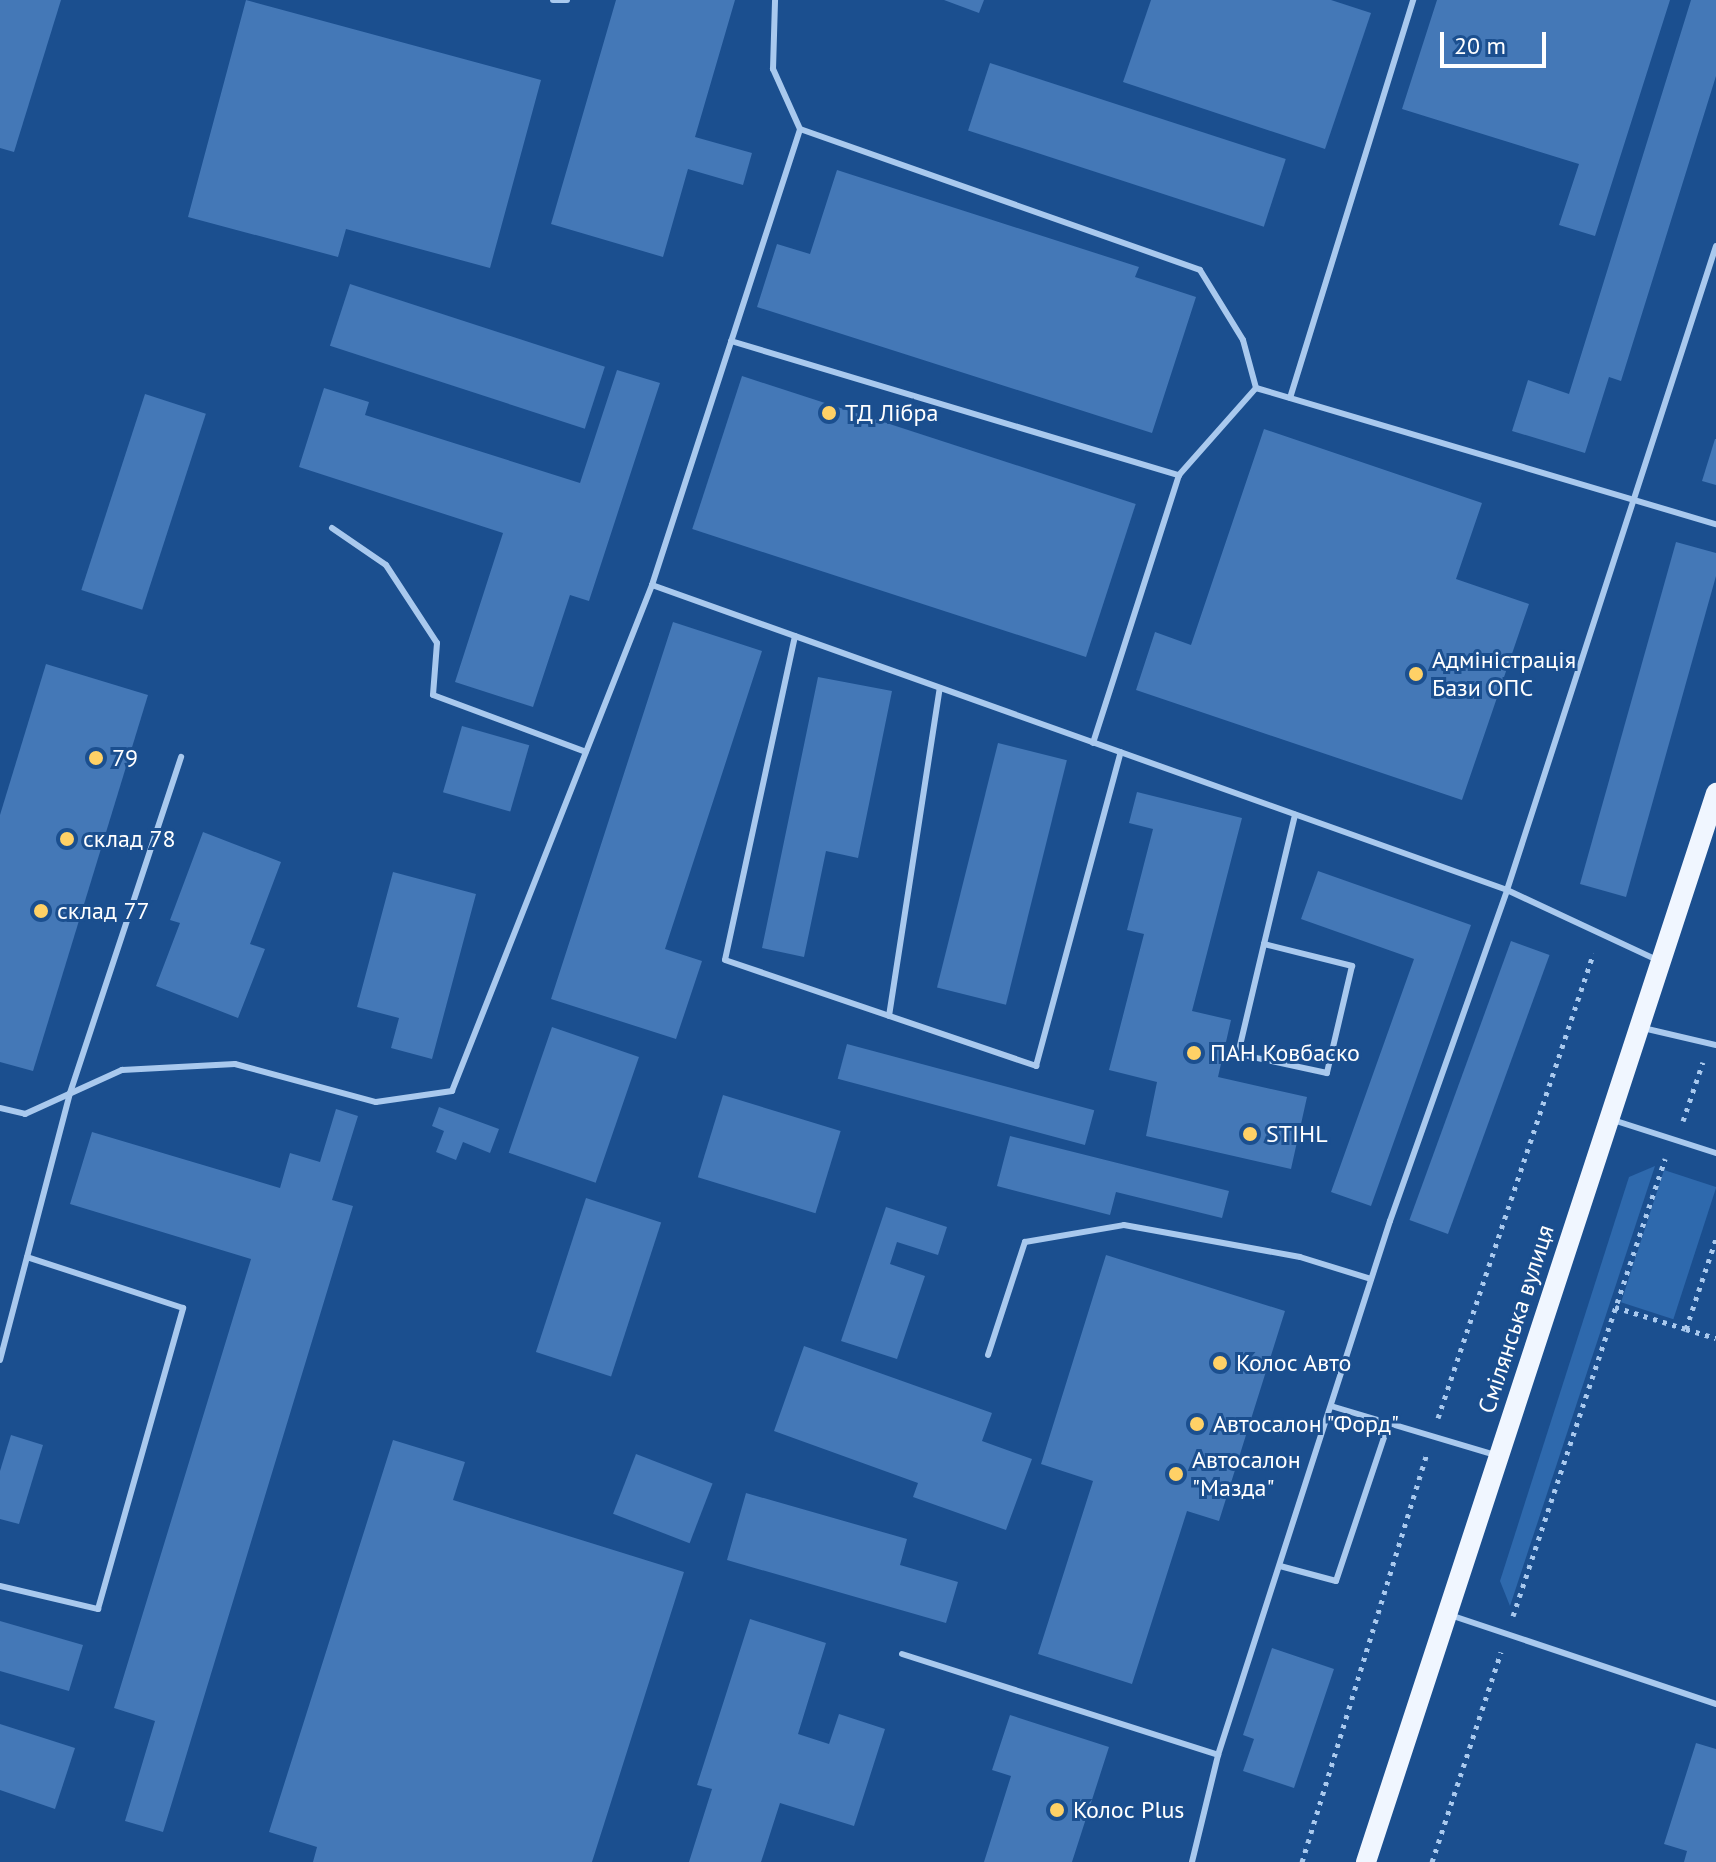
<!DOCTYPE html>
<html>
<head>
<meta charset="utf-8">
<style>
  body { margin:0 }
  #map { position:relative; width:1716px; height:1862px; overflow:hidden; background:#1b4f8f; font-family:"PT Sans",sans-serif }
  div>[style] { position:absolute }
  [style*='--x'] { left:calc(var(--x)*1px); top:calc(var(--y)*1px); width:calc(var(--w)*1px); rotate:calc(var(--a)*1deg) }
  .green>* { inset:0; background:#2e69ad; transform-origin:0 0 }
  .building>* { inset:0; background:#4478b7; transform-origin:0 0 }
  .path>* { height:5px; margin-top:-2.5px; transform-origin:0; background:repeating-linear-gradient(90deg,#a9c9ee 0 4px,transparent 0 10px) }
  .lane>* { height:6px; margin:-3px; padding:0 3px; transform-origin:3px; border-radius:3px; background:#a9c9ee }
  .primary>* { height:20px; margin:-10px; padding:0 10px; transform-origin:10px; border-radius:10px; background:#f0f6ff }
  .dots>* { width:22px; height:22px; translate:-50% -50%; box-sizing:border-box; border:4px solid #1b4f8f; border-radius:50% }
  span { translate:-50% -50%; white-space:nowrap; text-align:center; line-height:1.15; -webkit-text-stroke:6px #1b4f8f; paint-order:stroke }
  .poi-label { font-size:24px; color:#fff }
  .left { translate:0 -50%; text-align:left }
  .street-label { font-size:24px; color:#fff }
  .scale { position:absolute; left:1440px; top:32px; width:106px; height:36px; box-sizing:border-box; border:4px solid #fff; border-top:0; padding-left:10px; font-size:24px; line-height:28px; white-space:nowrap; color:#fff; -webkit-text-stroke:6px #1b4f8f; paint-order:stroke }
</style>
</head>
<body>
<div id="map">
  <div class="green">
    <div style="clip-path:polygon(1655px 1166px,1629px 1245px,1510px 1606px,1500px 1581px,1629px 1177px)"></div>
    <div style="left:1664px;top:1170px;width:55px;height:139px;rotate:18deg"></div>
  </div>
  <div class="building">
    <div style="clip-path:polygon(0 0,61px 0,14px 152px,0 148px)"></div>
    <div style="clip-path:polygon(246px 0,541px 80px,490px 268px,346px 229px,338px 257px,188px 217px)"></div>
    <div style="clip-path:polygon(616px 0,735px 0,695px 137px,752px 153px,743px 185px,688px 169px,663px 257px,551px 224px)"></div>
    <div style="clip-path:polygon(944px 0,984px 0,979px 13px)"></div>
    <div style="clip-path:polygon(1151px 0,1331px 0,1371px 13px,1325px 149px,1123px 82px)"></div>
    <div style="clip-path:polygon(1437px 0,1670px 0,1595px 236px,1559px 225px,1579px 164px,1402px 109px)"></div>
    <div style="clip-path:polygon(1691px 0,1716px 0,1716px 76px,1621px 381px,1609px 377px,1585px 453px,1512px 431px,1528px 380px,1569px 394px)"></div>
    <div style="left:990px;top:63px;width:311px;height:71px;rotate:18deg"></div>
    <div style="clip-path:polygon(837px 170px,1139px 267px,1135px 277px,1196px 297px,1152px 433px,757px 307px,777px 244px,810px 254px)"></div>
    <div style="left:350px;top:284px;width:268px;height:65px;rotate:18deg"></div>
    <div style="clip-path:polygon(617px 370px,660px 383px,589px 601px,570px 595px,533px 707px,455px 682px,503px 533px,299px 467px,324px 388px,369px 402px,365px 415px,580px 483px)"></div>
    <div style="left:742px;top:376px;width:414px;height:161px;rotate:18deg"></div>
    <div style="left:145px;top:394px;width:64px;height:206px;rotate:18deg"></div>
    <div style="clip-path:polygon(1264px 429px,1482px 503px,1456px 579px,1529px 604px,1462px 800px,1136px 690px,1155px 632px,1191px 645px)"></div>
    <div style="clip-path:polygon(1715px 439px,1716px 439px,1716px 485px,1702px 481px)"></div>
    <div style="clip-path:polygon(1676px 542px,1716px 553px,1716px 576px,1626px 897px,1580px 884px)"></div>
    <div style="clip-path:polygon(673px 622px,762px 651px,665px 949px,702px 961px,676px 1039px,551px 999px)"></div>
    <div style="clip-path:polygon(46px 664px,148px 695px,33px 1071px,0 1062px,0 815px)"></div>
    <div style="clip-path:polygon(818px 677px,892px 691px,858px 858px,826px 851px,804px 957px,762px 948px)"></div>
    <div style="left:462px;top:726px;width:70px;height:69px;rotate:16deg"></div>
    <div style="left:998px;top:743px;width:71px;height:252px;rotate:14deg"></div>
    <div style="clip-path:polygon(1137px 792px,1242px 818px,1192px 1011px,1231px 1020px,1218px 1077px,1307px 1097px,1291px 1169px,1146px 1136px,1157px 1082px,1109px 1070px,1144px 934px,1127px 930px,1153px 829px,1129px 823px)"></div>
    <div style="clip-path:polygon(203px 832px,281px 862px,250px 944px,265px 949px,238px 1018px,156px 986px,180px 923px,170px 920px)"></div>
    <div style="clip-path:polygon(1318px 871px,1471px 925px,1371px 1206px,1331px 1192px,1414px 959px,1301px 919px)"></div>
    <div style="clip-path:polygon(393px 872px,476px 894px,432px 1059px,391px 1048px,399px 1018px,357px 1007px)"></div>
    <div style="left:1511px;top:941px;width:41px;height:297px;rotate:20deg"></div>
    <div style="left:552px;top:1027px;width:92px;height:133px;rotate:19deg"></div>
    <div style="left:847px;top:1044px;width:256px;height:36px;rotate:15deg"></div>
    <div style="left:723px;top:1095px;width:123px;height:86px;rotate:17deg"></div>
    <div style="clip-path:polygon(439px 1107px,499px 1129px,490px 1153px,463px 1142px,456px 1160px,436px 1152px,444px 1131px,432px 1126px)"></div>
    <div style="clip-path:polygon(336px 1109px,358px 1116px,332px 1200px,353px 1206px,163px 1832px,125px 1821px,155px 1721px,114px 1708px,251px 1259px,70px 1204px,92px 1132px,280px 1188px,290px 1153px,320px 1162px)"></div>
    <div style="clip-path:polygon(1010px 1136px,1229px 1191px,1222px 1218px,1116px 1192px,1110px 1215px,997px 1186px)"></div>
    <div style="left:586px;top:1198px;width:79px;height:162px;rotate:18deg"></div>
    <div style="clip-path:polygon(886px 1207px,947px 1227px,938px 1255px,897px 1242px,890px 1264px,925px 1276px,897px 1359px,841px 1341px)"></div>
    <div style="clip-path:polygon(1106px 1255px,1285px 1311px,1219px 1521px,1187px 1511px,1132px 1684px,1038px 1654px,1093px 1481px,1041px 1464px)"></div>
    <div style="clip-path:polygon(804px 1346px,992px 1413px,982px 1441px,1032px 1459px,1006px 1530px,913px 1497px,918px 1483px,774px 1431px)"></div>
    <div style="clip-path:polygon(11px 1435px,43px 1445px,19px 1524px,0 1519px,0 1471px)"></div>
    <div style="clip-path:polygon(393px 1440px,465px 1462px,453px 1500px,684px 1572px,592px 1862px,313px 1862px,317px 1847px,269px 1832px)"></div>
    <div style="left:636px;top:1454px;width:82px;height:64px;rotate:21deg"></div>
    <div style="clip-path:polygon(746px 1493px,907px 1539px,900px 1565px,958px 1582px,946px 1623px,727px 1560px)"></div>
    <div style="clip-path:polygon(750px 1619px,826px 1643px,798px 1734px,829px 1744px,839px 1714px,885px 1729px,854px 1826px,780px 1803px,761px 1862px,689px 1862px,712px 1789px,697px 1785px)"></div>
    <div style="clip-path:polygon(0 1621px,83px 1645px,69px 1691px,0 1671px)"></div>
    <div style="clip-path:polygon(1272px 1648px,1334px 1669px,1294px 1788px,1243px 1771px,1254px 1739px,1243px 1735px)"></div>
    <div style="clip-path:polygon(1010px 1715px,1109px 1747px,1072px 1862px,984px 1862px,1011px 1776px,992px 1770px)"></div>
    <div style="clip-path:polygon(0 1724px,75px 1748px,55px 1809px,0 1790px)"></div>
    <div style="clip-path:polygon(1696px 1743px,1716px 1749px,1716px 1862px,1684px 1862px,1687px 1851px,1664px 1844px)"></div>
  </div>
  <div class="path">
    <div style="--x:1683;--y:1121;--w:62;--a:-71.3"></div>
    <div style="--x:1615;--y:1307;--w:74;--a:17.2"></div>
    <div style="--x:1686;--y:1329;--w:95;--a:-71.6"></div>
    <div style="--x:1686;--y:1329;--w:31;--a:17"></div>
    <div style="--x:1438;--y:1418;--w:490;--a:-71.5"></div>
    <div style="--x:1513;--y:1616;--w:482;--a:-71.6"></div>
    <div style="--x:1302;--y:1862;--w:427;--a:-73"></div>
    <div style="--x:1432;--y:1862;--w:221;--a:-71.8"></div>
  </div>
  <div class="lane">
    <div style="--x:553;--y:0;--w:14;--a:0"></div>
    <div style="--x:800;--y:129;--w:424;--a:19.4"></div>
    <div style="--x:1200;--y:270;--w:82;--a:58.4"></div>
    <div style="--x:1243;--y:340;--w:50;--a:74.8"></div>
    <div style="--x:731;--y:341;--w:468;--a:16.7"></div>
    <div style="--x:1256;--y:388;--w:480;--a:16.5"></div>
    <div style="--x:1290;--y:398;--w:417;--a:-72.8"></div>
    <div style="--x:332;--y:528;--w:65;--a:34.4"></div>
    <div style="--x:386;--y:565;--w:93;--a:56.8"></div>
    <div style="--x:437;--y:643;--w:52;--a:94.4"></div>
    <div style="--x:433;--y:695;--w:163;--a:20.4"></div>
    <div style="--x:652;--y:585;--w:479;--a:-72"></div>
    <div style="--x:800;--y:129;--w:66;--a:-114.2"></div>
    <div style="--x:773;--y:69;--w:69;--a:-88.3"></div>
    <div style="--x:795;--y:636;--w:331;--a:102.2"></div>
    <div style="--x:725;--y:960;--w:329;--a:18.8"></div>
    <div style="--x:1036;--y:1066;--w:325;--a:-74.9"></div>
    <div style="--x:1093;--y:743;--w:281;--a:-72.2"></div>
    <div style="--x:1179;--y:475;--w:116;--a:-48.5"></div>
    <div style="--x:1264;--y:944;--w:91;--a:14"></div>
    <div style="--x:1352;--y:966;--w:110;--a:103.2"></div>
    <div style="--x:1327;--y:1073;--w:91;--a:-167.9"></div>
    <div style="--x:1238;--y:1054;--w:113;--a:-76.7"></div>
    <div style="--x:1264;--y:944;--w:133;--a:-76.5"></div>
    <div style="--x:889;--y:1016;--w:332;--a:-81.2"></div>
    <div style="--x:1643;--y:1028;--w:75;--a:13.1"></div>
    <div style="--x:0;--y:1108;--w:26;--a:13"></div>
    <div style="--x:25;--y:1114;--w:107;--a:-24.4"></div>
    <div style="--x:122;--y:1070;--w:113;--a:-3"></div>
    <div style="--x:235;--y:1064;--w:146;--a:15.1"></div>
    <div style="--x:376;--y:1102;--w:77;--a:-8.2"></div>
    <div style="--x:452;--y:1091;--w:544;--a:-68.43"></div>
    <div style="--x:652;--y:585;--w:908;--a:19.63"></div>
    <div style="--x:1507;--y:890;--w:166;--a:25"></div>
    <div style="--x:1613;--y:1120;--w:108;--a:17.8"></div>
    <div style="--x:988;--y:1355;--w:119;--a:-71.9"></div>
    <div style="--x:1025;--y:1242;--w:100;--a:-9.7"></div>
    <div style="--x:1124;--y:1225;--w:179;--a:10.3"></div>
    <div style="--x:1300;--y:1257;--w:74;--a:17.2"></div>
    <div style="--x:0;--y:1360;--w:276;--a:-75.3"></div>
    <div style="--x:70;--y:1093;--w:354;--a:-71.7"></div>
    <div style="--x:1331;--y:1406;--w:171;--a:16.6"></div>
    <div style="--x:1280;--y:1566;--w:58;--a:15"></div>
    <div style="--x:1336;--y:1581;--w:167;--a:-71.5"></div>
    <div style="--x:0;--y:1586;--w:101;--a:13.2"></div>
    <div style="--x:98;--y:1609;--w:313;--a:-74.2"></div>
    <div style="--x:183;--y:1308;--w:164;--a:-161.9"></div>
    <div style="--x:1450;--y:1615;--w:280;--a:18.5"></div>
    <div style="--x:902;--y:1654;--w:332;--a:17.7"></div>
    <div style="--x:1192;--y:1862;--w:110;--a:-76.3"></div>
    <div style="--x:1218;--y:1755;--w:561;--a:-72.15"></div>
    <div style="--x:1390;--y:1221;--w:351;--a:-70.5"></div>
    <div style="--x:1507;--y:890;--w:677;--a:-72.02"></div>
  </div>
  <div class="primary">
    <div style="--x:1366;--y:1862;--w:1125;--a:-71.87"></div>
  </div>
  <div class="dots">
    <div style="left:829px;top:413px;background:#ffd166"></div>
    <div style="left:1416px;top:674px;background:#ffd166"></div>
    <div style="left:96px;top:758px;background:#ffd166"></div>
    <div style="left:67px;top:839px;background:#ffd166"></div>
    <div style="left:41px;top:911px;background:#ffd166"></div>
    <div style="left:1194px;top:1053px;background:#ffd166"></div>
    <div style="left:1250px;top:1134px;background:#ffd166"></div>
    <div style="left:1220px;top:1363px;background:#ffd166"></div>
    <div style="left:1197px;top:1424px;background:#ffd166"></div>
    <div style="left:1176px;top:1474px;background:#ffd166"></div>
    <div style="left:1057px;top:1810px;background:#ffd166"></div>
  </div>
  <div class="poi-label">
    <span class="left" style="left:845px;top:413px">ТД Лібра</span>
    <span class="left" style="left:1432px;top:674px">Адміністрація<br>Бази ОПС</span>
    <span class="left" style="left:112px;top:758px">79</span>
    <span class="left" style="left:83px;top:839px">склад 78</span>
    <span class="left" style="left:57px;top:911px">склад 77</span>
    <span class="left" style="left:1210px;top:1053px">ПАН Ковбаско</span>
    <span class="left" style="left:1266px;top:1134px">STIHL</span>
    <span class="left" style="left:1236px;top:1363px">Колос Авто</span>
    <span class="left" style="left:1213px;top:1424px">Автосалон "Форд"</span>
    <span class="left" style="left:1192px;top:1474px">Автосалон<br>"Мазда"</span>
    <span class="left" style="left:1073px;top:1810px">Колос Plus</span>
  </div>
  <div class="street-label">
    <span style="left:1516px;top:1319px;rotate:-72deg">Смілянська вулиця</span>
  </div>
  <div class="scale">20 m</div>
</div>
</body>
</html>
